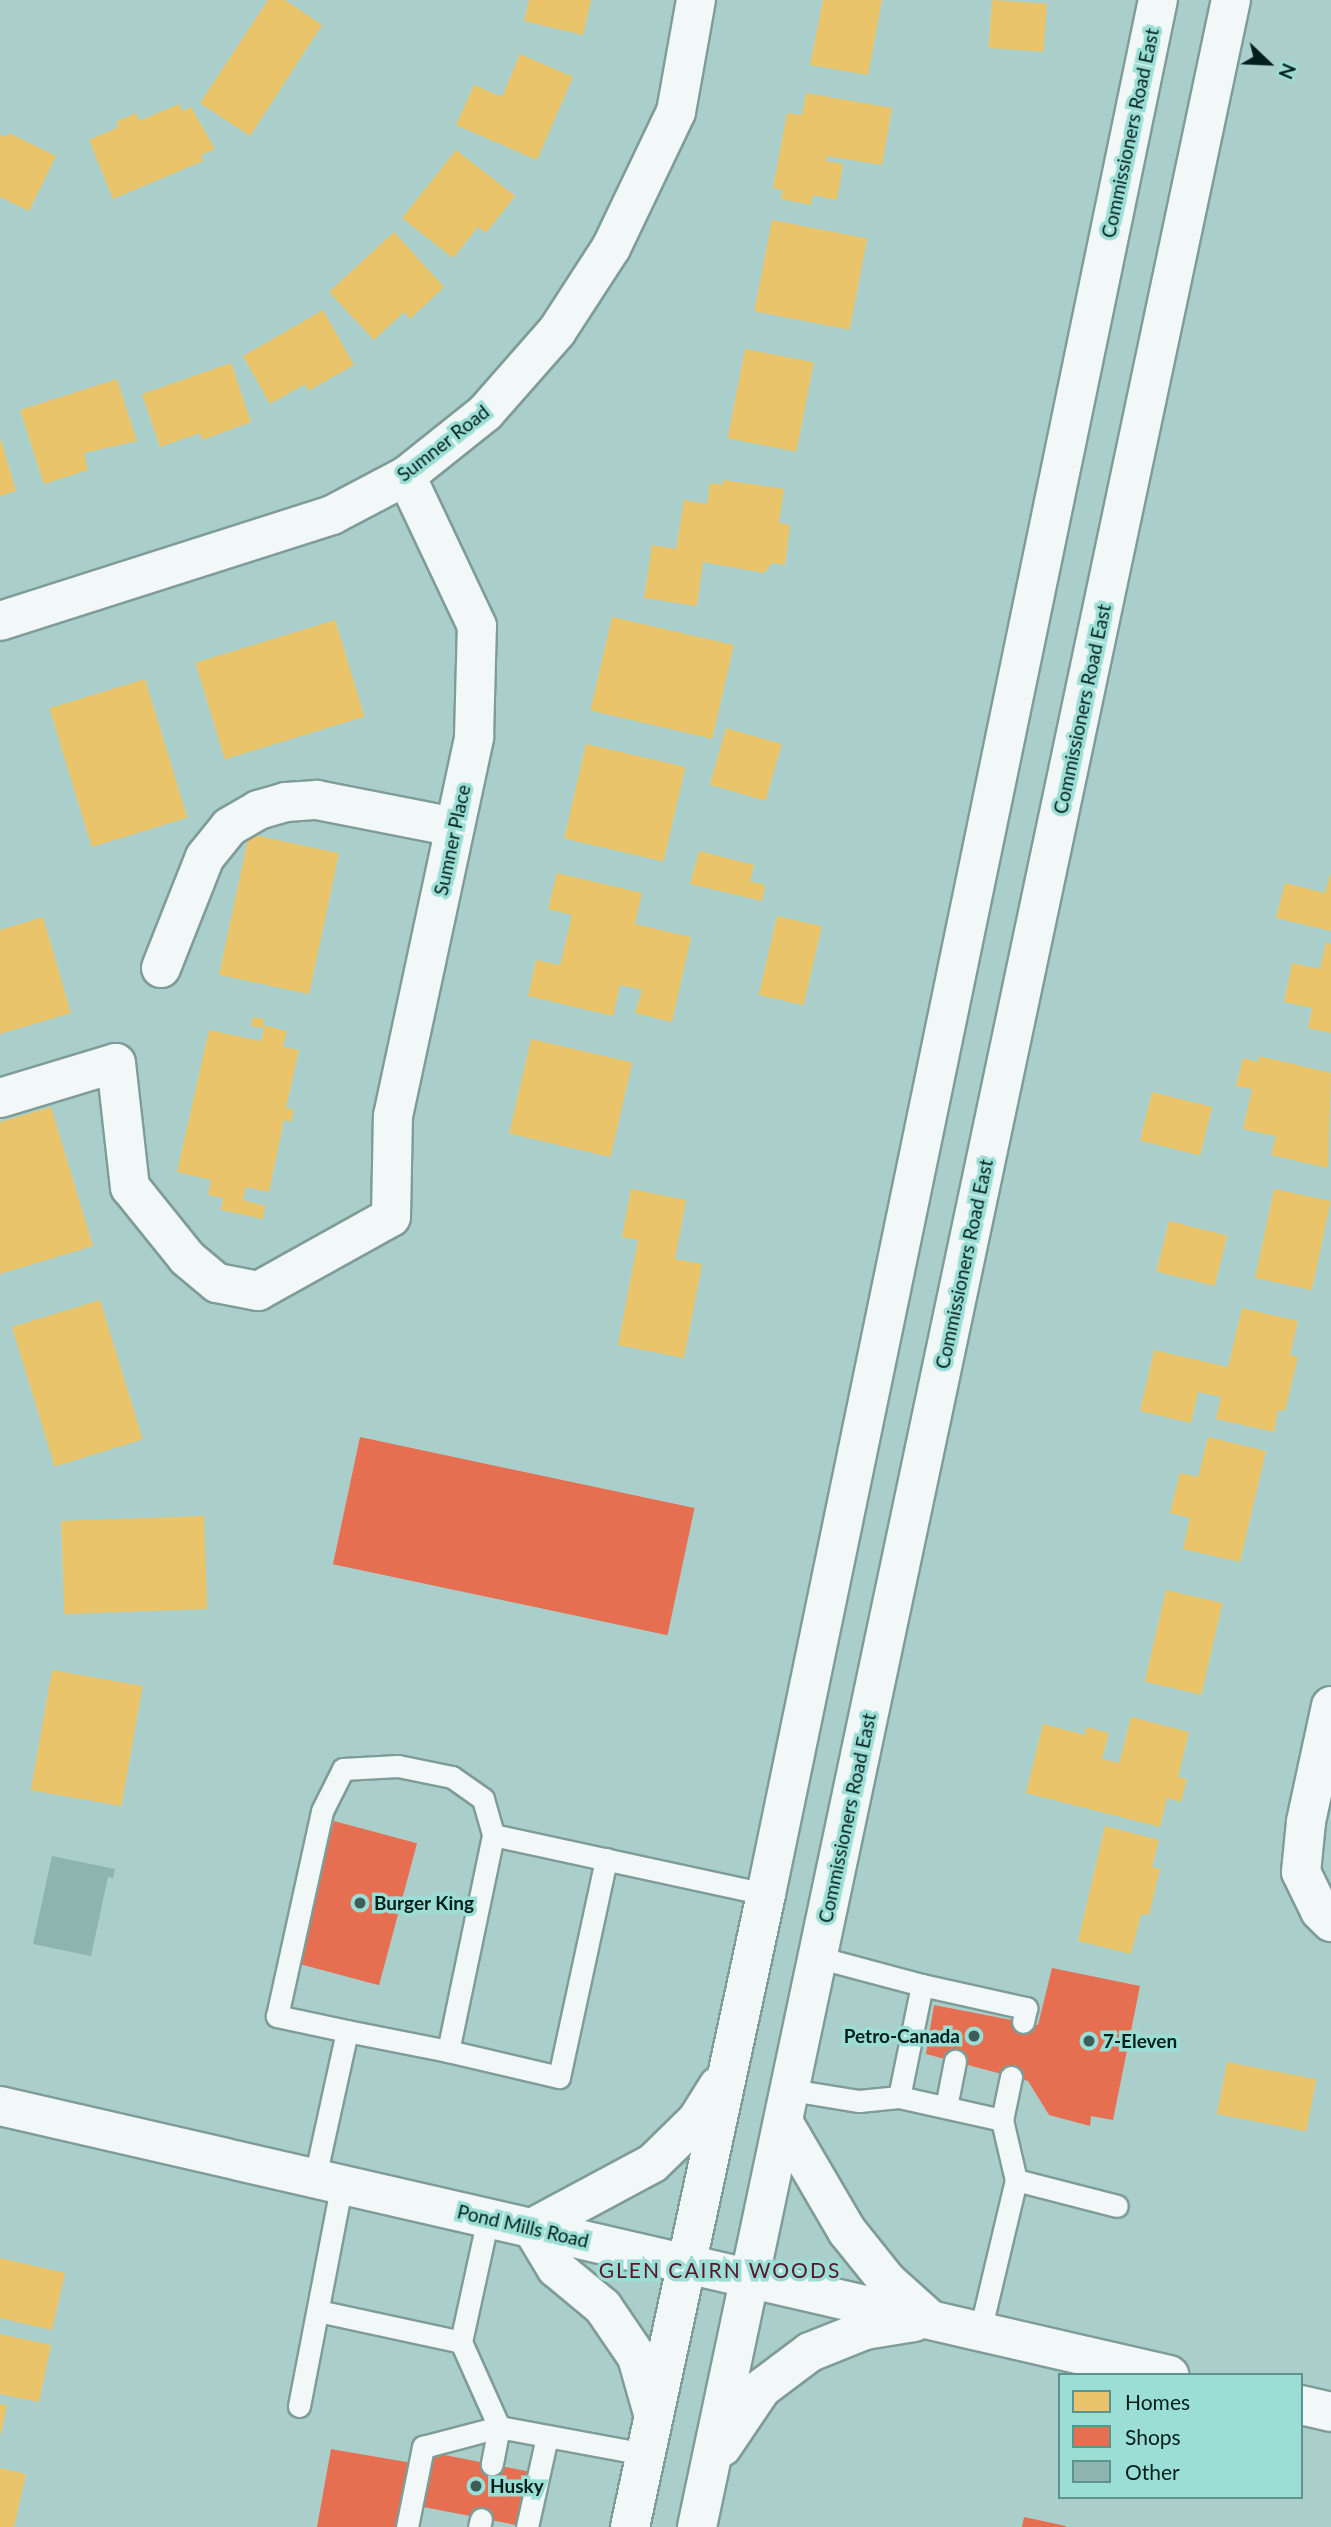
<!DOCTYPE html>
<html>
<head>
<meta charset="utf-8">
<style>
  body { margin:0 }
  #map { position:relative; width:1331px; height:2527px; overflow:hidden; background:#aacfca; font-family:Lato,sans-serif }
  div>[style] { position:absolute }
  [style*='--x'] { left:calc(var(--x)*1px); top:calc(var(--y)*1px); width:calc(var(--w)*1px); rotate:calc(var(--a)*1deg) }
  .homes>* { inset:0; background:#e9c46a; transform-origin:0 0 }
  .shops>* { inset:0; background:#e76f51; transform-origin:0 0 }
  .building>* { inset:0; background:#8eb4b0 }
  .roads { filter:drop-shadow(2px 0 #7f9c98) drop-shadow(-2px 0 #7f9c98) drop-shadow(0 2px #7f9c98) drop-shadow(0 -2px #7f9c98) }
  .service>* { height:21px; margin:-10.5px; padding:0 10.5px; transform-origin:10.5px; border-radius:10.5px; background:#f2f8f7 }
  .minor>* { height:38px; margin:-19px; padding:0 19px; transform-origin:19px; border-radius:19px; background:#f2f8f7 }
  .secondary>* { height:38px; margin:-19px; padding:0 19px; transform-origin:19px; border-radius:19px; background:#f2f8f7 }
  .dots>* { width:19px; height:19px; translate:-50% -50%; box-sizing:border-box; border:4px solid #9bded6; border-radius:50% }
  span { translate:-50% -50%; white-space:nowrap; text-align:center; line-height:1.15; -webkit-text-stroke:7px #9bded6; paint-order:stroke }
  .street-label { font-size:19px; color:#031f1c }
  .poi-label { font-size:19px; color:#031f1c; font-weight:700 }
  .left { translate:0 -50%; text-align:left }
  .right { translate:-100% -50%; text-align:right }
  .neighbourhood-label { font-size:21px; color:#59152a; letter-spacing:2px }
  .legend { position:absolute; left:1058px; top:2373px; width:245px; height:126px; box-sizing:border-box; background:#9bded6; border:2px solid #5e928c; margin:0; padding:9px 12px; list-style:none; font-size:21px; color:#031f1c }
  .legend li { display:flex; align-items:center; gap:14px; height:35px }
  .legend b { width:35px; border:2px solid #5e928c }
  .north { position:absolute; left:1233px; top:28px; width:70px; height:70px; -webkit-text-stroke:5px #9bded6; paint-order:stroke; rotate:113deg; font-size:19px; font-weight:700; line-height:28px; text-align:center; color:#031f1c }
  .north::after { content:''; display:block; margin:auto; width:24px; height:32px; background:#031f1c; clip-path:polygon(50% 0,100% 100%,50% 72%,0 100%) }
</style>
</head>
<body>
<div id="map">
  <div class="homes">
    <div style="clip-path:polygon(268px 0,285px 0,322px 25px,250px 136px,200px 103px)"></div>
    <div style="clip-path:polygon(529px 0,591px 0,583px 35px,524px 21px)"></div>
    <div style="clip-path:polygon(823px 0,882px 0,868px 75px,810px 65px)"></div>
    <div style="left:992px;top:0;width:55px;height:48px;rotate:4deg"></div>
    <div style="clip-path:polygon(520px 54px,573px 77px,537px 160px,456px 125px,474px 85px,502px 97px)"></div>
    <div style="clip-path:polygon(806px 93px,892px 108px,882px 165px,827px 156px,826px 161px,843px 164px,837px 200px,813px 195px,811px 205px,781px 199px,783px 190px,773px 188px,787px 113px,802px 115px)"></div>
    <div style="clip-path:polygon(179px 104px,182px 111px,191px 107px,215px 149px,201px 155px,203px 161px,113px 199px,89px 140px,119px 127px,116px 122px,136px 113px,139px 121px)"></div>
    <div style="clip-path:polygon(9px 133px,56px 156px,29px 211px,0 197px,0 135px,6px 137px)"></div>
    <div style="clip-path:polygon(456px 150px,515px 196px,486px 233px,478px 227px,453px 258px,402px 218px)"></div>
    <div style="left:772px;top:220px;width:97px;height:93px;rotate:11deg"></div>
    <div style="clip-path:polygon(394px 232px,444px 287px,410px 319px,404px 312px,374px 340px,329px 292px)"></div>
    <div style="clip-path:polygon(323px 310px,354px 365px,308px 391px,305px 384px,270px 404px,243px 356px)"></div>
    <div style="left:745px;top:349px;width:70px;height:91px;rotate:11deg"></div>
    <div style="clip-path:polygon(231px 363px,251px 422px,202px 440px,200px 433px,160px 447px,142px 394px)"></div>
    <div style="clip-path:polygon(117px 379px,137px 441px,84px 453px,88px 470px,44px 484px,20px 410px)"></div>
    <div style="clip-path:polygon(1px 440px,16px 491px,0 496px,0 441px)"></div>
    <div style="clip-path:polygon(723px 480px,784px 489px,779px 523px,790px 525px,785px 565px,772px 563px,764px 573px,703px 562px,697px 606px,644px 598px,652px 545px,676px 549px,684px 500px,707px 504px,710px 483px,723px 485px)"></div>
    <div style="left:612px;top:617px;width:125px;height:96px;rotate:13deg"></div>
    <div style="left:335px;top:620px;width:101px;height:146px;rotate:73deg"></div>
    <div style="left:145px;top:679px;width:145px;height:100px;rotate:73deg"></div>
    <div style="left:726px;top:728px;width:58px;height:59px;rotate:16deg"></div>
    <div style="left:586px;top:744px;width:102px;height:97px;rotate:13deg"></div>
    <div style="left:249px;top:834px;width:92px;height:144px;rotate:12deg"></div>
    <div style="clip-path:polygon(699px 851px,754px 865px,750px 881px,765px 885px,762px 901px,690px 884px)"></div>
    <div style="clip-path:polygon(1331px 872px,1331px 931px,1276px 918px,1285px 883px,1325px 893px)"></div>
    <div style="clip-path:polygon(557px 873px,642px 893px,635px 924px,691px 937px,672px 1022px,635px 1013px,642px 990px,620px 985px,613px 1016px,528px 996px,536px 960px,560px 965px,572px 915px,548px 909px)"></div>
    <div style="left:777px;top:916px;width:46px;height:81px;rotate:13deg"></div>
    <div style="clip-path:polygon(43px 917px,71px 1013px,0 1034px,0 930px)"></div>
    <div style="clip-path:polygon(1326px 942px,1331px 944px,1331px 1033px,1308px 1028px,1312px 1008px,1284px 1002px,1292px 963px,1320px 969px)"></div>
    <div style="clip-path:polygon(253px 1017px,264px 1019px,263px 1025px,287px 1031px,283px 1047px,299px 1050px,286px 1108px,294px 1110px,291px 1122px,284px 1120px,269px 1192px,246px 1187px,243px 1200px,265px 1206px,263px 1219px,221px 1210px,223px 1198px,208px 1195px,211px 1180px,177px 1172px,209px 1030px,261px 1041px,264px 1028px,251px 1026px)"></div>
    <div style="left:531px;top:1039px;width:104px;height:97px;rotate:13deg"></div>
    <div style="clip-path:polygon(1259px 1056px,1331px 1073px,1328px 1168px,1271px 1155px,1276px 1136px,1243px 1129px,1252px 1089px,1236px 1086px,1243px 1058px,1258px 1062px)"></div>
    <div style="left:1152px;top:1092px;width:62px;height:50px;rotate:14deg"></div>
    <div style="clip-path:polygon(51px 1107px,93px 1246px,0 1274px,0 1122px)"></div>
    <div style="clip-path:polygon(631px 1189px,686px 1200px,675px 1259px,702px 1264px,684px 1358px,618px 1345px,638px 1240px,622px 1237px)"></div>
    <div style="left:1274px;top:1189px;width:58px;height:91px;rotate:12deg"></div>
    <div style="left:1169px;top:1221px;width:60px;height:52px;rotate:14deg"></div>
    <div style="left:100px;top:1300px;width:146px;height:92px;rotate:73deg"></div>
    <div style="clip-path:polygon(1242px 1308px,1298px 1321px,1290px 1355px,1298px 1357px,1285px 1411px,1278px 1410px,1274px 1432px,1216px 1419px,1221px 1397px,1198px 1392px,1191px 1423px,1140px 1411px,1154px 1350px,1228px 1367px)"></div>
    <div style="clip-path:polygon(1208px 1437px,1266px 1451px,1240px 1562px,1183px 1549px,1190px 1518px,1170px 1513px,1180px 1473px,1198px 1477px)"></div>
    <div style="left:204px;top:1516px;width:93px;height:143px;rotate:88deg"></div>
    <div style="left:1166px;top:1590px;width:58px;height:94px;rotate:13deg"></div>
    <div style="left:52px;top:1670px;width:92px;height:122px;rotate:10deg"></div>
    <div style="clip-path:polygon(1131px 1717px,1189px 1732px,1178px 1777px,1187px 1779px,1181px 1802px,1167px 1798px,1160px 1827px,1026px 1793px,1043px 1724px,1085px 1735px,1086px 1727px,1109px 1733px,1102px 1759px,1119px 1763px)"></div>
    <div style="clip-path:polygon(1105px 1826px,1159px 1840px,1152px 1867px,1160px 1869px,1149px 1915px,1141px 1914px,1131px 1954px,1078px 1941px)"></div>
    <div style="left:1227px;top:2062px;width:91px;height:53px;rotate:11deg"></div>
    <div style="clip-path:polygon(0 2258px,65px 2273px,52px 2330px,0 2318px)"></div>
    <div style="clip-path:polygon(0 2334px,51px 2345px,39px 2402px,0 2394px)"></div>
    <div style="clip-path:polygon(0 2404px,7px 2405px,1px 2434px,0 2434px)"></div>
    <div style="clip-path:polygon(0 2468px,26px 2474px,14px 2527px,0 2527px)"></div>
  </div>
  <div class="shops">
    <div style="left:360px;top:1437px;width:342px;height:130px;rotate:12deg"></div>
    <div style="left:334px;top:1821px;width:86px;height:147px;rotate:15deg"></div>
    <div style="clip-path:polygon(1052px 1968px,1140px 1986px,1113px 2120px,1091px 2116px,1090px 2126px,1049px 2115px,1028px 2081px,926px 2054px,934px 2005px,1038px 2025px)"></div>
    <div style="clip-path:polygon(331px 2449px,412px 2463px,399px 2527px,317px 2527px)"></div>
    <div style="left:434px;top:2453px;width:102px;height:55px;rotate:11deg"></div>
    <div style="clip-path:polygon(1024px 2517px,1066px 2526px,1066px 2527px,1022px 2527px)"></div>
  </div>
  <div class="building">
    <div style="clip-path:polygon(52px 1856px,115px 1869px,113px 1878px,108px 1877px,91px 1956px,33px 1944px)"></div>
  </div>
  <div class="roads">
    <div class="service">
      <div style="--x:817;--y:1957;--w:109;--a:14.9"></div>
      <div style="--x:922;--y:1985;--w:114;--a:101.6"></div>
      <div style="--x:922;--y:1985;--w:107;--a:12.5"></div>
      <div style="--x:1026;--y:2008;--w:14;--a:102"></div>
      <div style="--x:347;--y:2031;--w:72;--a:-167.9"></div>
      <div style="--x:277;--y:2016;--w:210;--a:-77.6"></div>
      <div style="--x:322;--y:1811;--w:47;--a:-63.4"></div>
      <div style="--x:343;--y:1769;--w:55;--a:-3.1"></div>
      <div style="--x:398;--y:1766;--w:55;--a:11.5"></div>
      <div style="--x:452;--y:1777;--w:38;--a:35"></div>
      <div style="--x:483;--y:1799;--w:37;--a:74"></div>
      <div style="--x:448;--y:2051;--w:114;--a:13.2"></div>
      <div style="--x:559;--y:2077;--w:223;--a:-77.8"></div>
      <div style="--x:791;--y:2090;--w:69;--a:9.2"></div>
      <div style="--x:859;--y:2101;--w:40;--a:-5.7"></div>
      <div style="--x:899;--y:2097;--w:106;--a:12.6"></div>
      <div style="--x:1002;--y:2120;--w:62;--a:76.9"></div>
      <div style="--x:1016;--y:2180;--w:155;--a:103.4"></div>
      <div style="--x:946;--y:2107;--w:47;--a:-78.9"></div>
      <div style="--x:1002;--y:2120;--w:44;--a:-78.2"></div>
      <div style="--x:315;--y:2177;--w:149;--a:-77.6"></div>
      <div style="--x:347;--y:2031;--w:103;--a:11.2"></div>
      <div style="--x:448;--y:2051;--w:221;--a:-78.2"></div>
      <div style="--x:493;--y:1835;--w:279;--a:12.2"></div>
      <div style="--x:1016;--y:2180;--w:104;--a:14.4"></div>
      <div style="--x:488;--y:2218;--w:127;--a:102.3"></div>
      <div style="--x:461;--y:2342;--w:93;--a:65.9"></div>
      <div style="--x:499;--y:2427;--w:148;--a:10.5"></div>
      <div style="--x:318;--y:2311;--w:146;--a:12.2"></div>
      <div style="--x:299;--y:2406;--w:227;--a:-79.1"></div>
      <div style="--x:407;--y:2527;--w:82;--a:-78.7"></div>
      <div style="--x:423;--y:2447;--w:79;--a:-14.7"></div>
      <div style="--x:499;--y:2427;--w:38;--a:101"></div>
      <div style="--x:479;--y:2527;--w:8;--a:-76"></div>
      <div style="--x:527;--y:2527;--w:92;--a:-77.5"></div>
    </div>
    <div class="minor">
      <div style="--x:0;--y:621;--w:349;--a:-17.7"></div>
      <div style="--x:332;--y:515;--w:84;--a:-27.8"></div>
      <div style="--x:406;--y:476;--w:101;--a:-38.6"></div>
      <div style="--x:485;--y:413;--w:109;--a:-48.7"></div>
      <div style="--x:557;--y:331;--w:99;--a:-57"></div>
      <div style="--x:611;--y:248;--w:151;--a:-64.5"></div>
      <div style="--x:676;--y:112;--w:114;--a:-79.9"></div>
      <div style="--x:161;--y:968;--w:119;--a:-68.4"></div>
      <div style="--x:205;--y:857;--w:38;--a:-51"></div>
      <div style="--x:229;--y:827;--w:34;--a:-30"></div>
      <div style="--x:258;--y:810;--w:29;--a:-16"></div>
      <div style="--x:286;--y:802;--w:31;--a:-4"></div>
      <div style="--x:317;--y:800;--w:140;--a:11.1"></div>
      <div style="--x:0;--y:1098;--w:121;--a:-16.8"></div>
      <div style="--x:116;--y:1063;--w:125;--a:83.6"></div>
      <div style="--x:130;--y:1187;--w:91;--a:51.2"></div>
      <div style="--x:187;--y:1258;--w:39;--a:40"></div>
      <div style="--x:217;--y:1283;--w:42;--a:11"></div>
      <div style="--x:258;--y:1291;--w:152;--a:-29.1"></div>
      <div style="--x:391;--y:1217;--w:101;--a:-88.9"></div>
      <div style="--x:393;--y:1116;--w:388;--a:-77.9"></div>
      <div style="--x:474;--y:737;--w:111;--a:-88.5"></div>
      <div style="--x:477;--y:626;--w:166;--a:-115.3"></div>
      <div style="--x:1331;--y:1706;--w:119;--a:102.2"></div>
      <div style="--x:1306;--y:1822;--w:50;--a:95.7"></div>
      <div style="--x:1301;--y:1872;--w:43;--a:64"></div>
      <div style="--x:1320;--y:1911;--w:16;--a:45"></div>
    </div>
    <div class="secondary">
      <div style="--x:0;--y:2106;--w:1200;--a:12.96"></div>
      <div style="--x:785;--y:2125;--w:123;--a:59.7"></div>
      <div style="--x:847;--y:2231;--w:64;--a:51.3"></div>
      <div style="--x:887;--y:2281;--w:52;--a:41.9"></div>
      <div style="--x:532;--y:2228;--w:137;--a:-28.2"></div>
      <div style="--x:653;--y:2163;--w:62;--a:-44.3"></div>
      <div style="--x:697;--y:2120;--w:40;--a:-58"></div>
      <div style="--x:532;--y:2228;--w:47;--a:59"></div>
      <div style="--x:556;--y:2268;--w:61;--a:39.7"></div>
      <div style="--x:603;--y:2307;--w:60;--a:55.8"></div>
      <div style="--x:637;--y:2357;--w:55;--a:74.2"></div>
      <div style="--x:1301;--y:2405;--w:31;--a:13"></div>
      <div style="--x:722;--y:2447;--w:71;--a:-55.9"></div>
      <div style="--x:762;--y:2388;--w:60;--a:-36.9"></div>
      <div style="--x:810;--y:2352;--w:59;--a:-21.8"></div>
      <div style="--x:865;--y:2330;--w:50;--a:-9.3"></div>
      <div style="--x:630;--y:2527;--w:647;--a:-77.87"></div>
      <div style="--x:766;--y:1894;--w:1934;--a:-78.31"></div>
      <div style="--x:697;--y:2527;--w:2583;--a:-78.07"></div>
    </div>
  </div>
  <div class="dots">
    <div style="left:360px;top:1903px;background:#3d5d59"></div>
    <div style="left:974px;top:2036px;background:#3d5d59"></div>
    <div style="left:1089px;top:2041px;background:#3d5d59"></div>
    <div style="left:476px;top:2486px;background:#3d5d59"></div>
  </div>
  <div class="street-label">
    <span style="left:1130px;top:133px;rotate:-78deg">Commissioners Road East</span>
    <span style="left:443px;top:443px;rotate:-38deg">Sumner Road</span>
    <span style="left:1082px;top:709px;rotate:-78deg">Commissioners Road East</span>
    <span style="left:452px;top:840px;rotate:-78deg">Sumner Place</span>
    <span style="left:964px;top:1264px;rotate:-78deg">Commissioners Road East</span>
    <span style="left:847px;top:1818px;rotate:-78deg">Commissioners Road East</span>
    <span style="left:523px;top:2226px;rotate:13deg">Pond Mills Road</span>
  </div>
  <div class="poi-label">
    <span class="left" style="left:374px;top:1903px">Burger King</span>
    <span class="right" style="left:960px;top:2036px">Petro-Canada</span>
    <span class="left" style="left:1103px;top:2041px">7-Eleven</span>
    <span class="left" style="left:490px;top:2486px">Husky</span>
  </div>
  <div class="neighbourhood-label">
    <span style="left:720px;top:2270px">GLEN CAIRN WOODS</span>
  </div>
  <ul class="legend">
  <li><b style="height:19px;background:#e9c46a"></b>Homes</li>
  <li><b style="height:19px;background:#e76f51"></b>Shops</li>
  <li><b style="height:19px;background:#8eb4b0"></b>Other</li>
  </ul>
  <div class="north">N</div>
</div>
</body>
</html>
